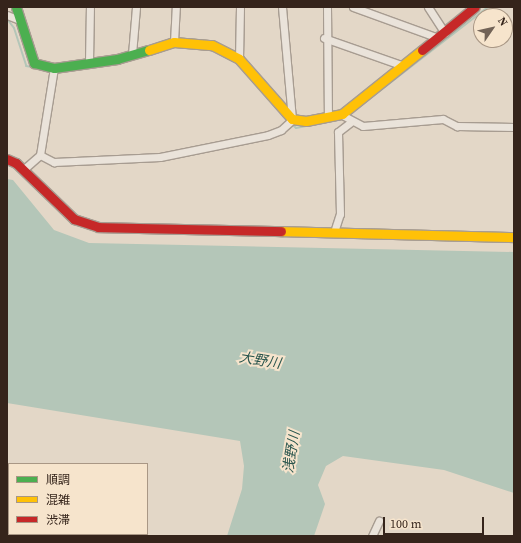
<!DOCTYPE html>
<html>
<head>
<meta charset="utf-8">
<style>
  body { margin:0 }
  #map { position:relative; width:521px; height:543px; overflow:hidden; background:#e3d7c7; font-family:"Source Serif 4","Noto Sans JP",serif }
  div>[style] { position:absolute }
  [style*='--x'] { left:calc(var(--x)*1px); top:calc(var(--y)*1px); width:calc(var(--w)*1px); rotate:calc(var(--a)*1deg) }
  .water>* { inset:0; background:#b4c6b8 }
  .stream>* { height:2px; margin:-1px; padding:0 1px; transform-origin:1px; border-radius:1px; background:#b4c6b8 }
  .roads { filter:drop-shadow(1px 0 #a79c91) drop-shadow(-1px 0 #a79c91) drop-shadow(0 1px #a79c91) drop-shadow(0 -1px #a79c91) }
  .street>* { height:7px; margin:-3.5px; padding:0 3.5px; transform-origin:3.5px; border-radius:3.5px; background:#eae3da }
  .fast>* { height:9px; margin:-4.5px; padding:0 4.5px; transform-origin:4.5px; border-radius:4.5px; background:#4caf50 }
  .slow>* { height:9px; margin:-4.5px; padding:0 4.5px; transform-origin:4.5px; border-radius:4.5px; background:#ffc107 }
  .jam>* { height:9px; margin:-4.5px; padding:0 4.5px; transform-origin:4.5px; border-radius:4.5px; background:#c62828 }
  span { translate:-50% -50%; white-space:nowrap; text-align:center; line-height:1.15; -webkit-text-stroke:4px #f6e4cc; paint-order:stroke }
  .water-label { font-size:14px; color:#29554d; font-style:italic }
  .frame { position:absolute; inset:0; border:8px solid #35241b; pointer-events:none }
  .legend { position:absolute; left:8px; top:463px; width:140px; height:72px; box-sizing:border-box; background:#f6e4cc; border:1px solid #a99785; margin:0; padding:5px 7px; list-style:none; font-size:12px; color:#35241b }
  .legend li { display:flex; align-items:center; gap:8px; height:20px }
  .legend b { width:20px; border:1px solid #a99785 }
  .north { position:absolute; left:473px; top:8px; width:40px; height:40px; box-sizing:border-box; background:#f6e4cc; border:1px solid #a99785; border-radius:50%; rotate:56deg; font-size:11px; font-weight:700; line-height:16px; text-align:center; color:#35241b }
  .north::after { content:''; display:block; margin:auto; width:14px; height:18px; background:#726357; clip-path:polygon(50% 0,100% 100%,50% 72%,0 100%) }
  .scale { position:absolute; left:383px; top:517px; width:101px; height:18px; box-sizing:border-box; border:2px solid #35241b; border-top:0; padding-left:5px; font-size:12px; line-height:14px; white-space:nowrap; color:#35241b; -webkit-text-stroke:3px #f6e4cc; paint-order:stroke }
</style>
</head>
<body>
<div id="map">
  <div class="water">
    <div style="clip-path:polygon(7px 179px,13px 180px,54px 230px,89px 243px,514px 252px,514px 493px,444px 470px,343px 456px,326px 466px,318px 485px,325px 504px,314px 536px,227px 536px,242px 489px,244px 466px,240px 441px,7px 403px)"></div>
  </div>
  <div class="stream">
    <div style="--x:7;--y:19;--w:11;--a:52"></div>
    <div style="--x:14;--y:28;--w:40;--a:72"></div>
    <div style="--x:26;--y:66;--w:6;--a:9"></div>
    <div style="--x:350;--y:114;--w:175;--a:-37.8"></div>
    <div style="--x:291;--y:123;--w:7;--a:45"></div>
    <div style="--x:296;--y:128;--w:46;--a:-11.3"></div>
  </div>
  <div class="roads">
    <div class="street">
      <div style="--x:282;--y:7;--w:111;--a:84.9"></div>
      <div style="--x:327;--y:7;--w:109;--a:89.5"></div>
      <div style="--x:353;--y:7;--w:88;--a:19.9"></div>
      <div style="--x:428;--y:7;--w:31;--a:57"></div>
      <div style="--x:7;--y:15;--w:11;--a:22"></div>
      <div style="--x:324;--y:38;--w:82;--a:19.3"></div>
      <div style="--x:174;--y:42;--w:35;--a:-87"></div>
      <div style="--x:132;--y:54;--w:47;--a:-85.1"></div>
      <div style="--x:239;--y:59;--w:52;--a:-88.9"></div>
      <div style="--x:89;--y:62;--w:55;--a:-89"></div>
      <div style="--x:344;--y:116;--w:21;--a:28"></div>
      <div style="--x:363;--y:126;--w:80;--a:-5"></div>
      <div style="--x:443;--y:119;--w:16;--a:27"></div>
      <div style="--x:457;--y:126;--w:57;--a:1"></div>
      <div style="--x:40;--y:155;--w:16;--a:27"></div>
      <div style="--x:54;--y:162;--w:106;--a:-2.7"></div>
      <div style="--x:160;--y:157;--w:110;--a:-11.5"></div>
      <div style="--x:268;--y:135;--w:14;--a:-21"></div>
      <div style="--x:281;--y:130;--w:15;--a:-42"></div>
      <div style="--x:24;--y:169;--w:21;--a:-41"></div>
      <div style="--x:40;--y:155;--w:88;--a:-80.9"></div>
      <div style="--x:334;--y:232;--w:19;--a:-72"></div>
      <div style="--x:340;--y:214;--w:82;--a:-91.4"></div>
      <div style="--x:338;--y:132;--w:18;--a:-38"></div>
      <div style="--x:7;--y:514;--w:2;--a:27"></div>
      <div style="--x:123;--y:534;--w:12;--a:9"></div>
      <div style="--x:372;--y:536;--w:17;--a:-65"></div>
    </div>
    <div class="fast">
      <div style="--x:16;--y:7;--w:59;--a:72.2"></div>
      <div style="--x:34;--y:63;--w:21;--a:14"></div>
      <div style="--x:54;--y:68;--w:64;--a:-8.1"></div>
      <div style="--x:117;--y:59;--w:33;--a:-16"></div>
    </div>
    <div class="slow">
      <div style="--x:149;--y:50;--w:26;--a:-18"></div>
      <div style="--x:174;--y:42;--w:38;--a:5"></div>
      <div style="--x:212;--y:45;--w:30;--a:27"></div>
      <div style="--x:239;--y:59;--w:80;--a:48.5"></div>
      <div style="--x:292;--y:119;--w:14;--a:8"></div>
      <div style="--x:306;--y:121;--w:37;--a:-11"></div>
      <div style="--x:342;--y:114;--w:102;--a:-38.7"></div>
      <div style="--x:281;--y:231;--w:233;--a:1.5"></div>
    </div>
    <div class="jam">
      <div style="--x:422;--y:50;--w:68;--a:-39.1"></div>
      <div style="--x:7;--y:159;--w:10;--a:24"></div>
      <div style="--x:16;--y:163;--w:81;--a:44"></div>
      <div style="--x:74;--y:219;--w:25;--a:18"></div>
      <div style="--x:98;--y:227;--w:183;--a:1.3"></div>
    </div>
  </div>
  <div class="water-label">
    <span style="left:260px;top:360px;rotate:9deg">大野川</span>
    <span style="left:291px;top:452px;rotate:-81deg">浅野川</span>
  </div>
  <div class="frame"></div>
  <ul class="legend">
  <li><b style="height:5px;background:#4caf50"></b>順調</li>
  <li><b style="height:5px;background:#ffc107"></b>混雑</li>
  <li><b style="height:5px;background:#c62828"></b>渋滞</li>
  </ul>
  <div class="north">N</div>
  <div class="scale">100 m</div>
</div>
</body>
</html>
